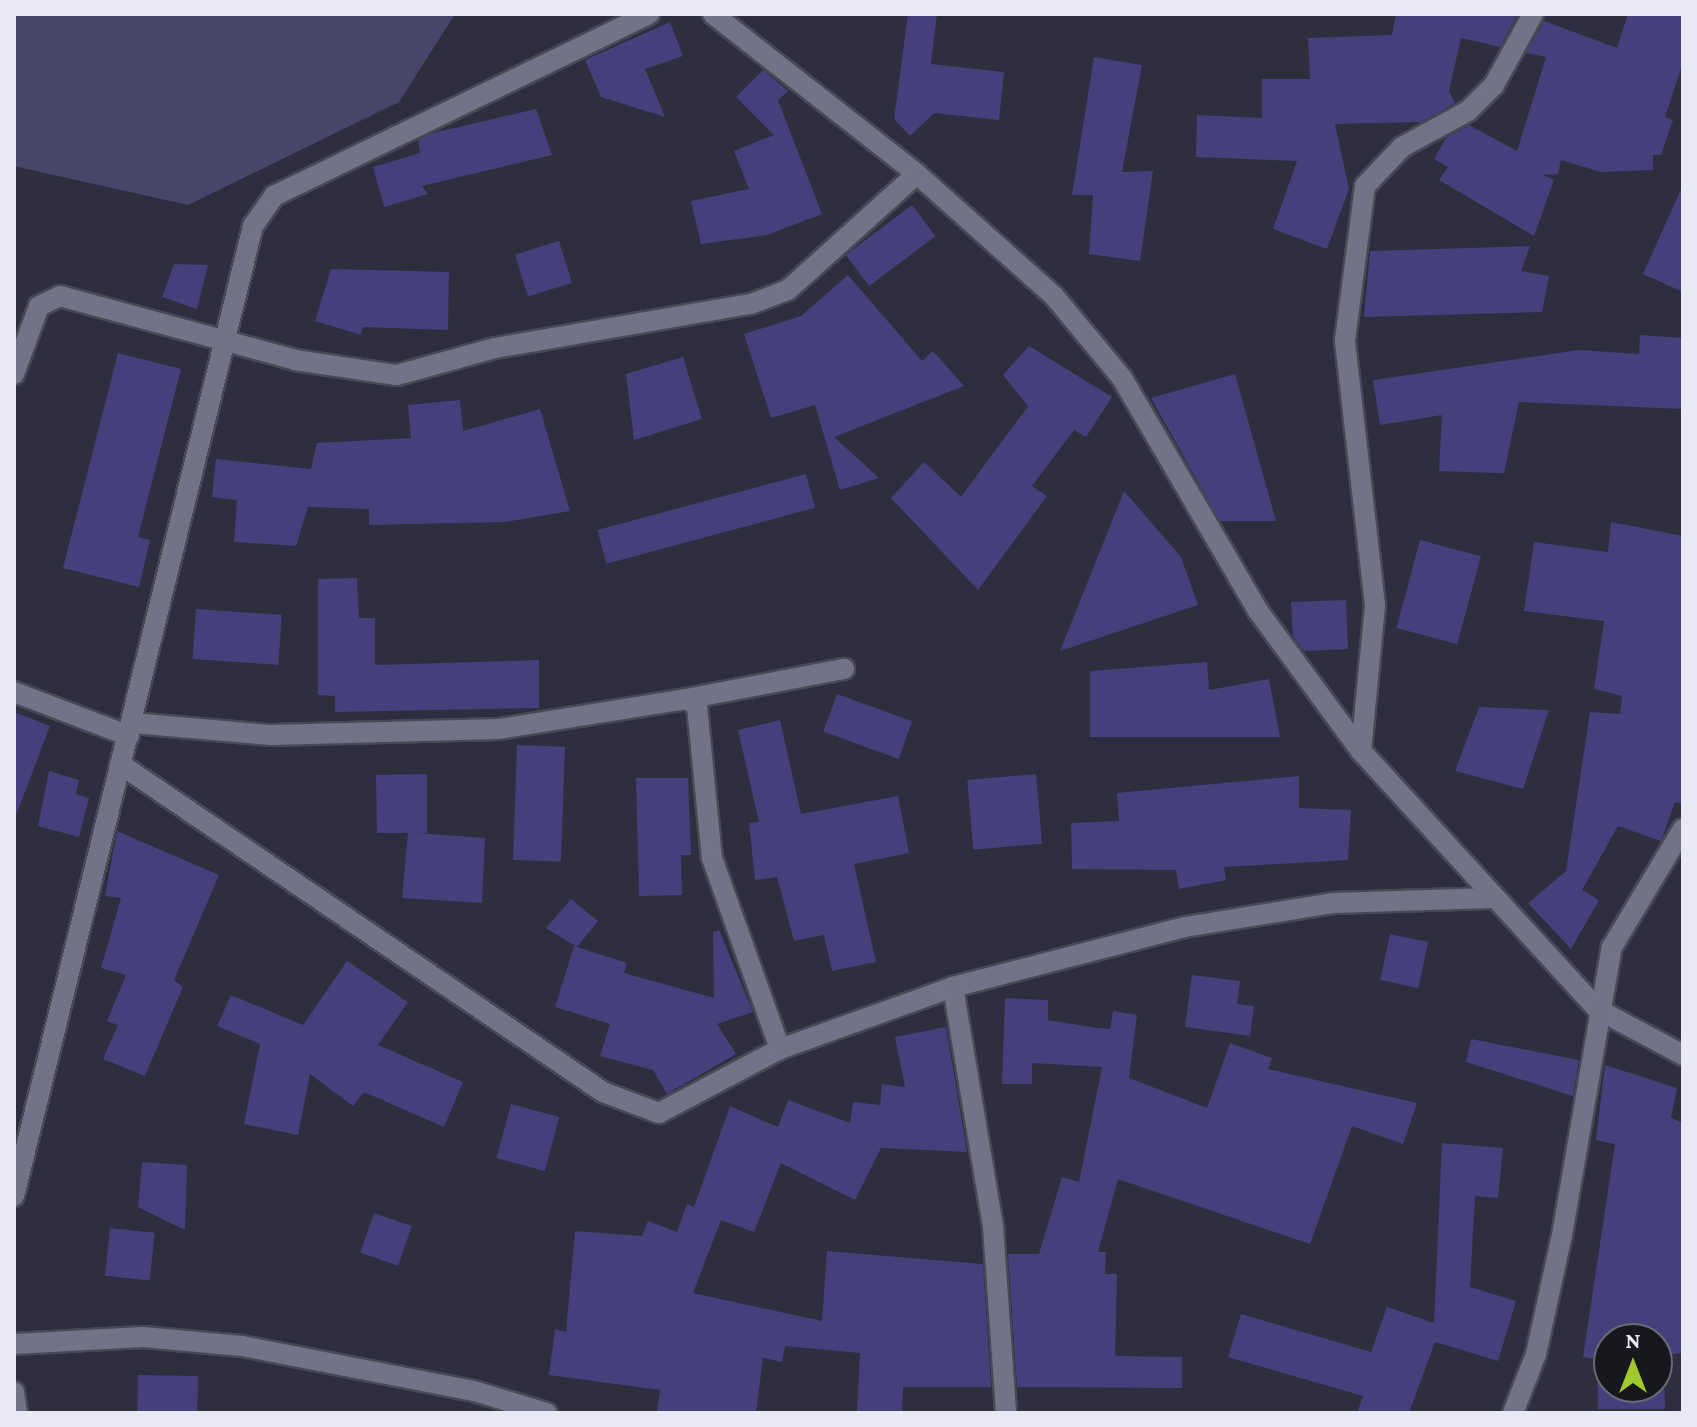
<!DOCTYPE html>
<html>
<head>
<meta charset="utf-8">
<style>
  body { margin:0 }
  #map { position:relative; width:1697px; height:1427px; overflow:hidden; background:#2e2e3e; font-family:"Crimson Pro",serif }
  div>[style] { position:absolute }
  [style*='--x'] { left:calc(var(--x)*1px); top:calc(var(--y)*1px); width:calc(var(--w)*1px); rotate:calc(var(--a)*1deg) }
  .green>* { inset:0; background:#46466b }
  .building>* { inset:0; background:#43407b; transform-origin:0 0 }
  .roads { filter:drop-shadow(2px 0 #484956) drop-shadow(-2px 0 #484956) drop-shadow(0 2px #484956) drop-shadow(0 -2px #484956) }
  .street>* { height:20px; margin:-10px; padding:0 10px; transform-origin:10px; border-radius:10px; background:#727386 }
  span { translate:-50% -50%; white-space:nowrap; text-align:center; line-height:1.15; -webkit-text-stroke:8px #17171e; paint-order:stroke }
  .frame { position:absolute; inset:0; border:16px solid #e8e9f4; pointer-events:none }
  .north { position:absolute; left:1593px; top:1323px; width:80px; height:80px; box-sizing:border-box; background:#17171e; border:2px solid #6b6b74; border-radius:50%; rotate:0deg; font-size:22px; font-weight:700; line-height:32px; text-align:center; color:#e8e9f4 }
  .north::after { content:''; display:block; margin:auto; width:28px; height:36px; background:#a0c92b; clip-path:polygon(50% 0,100% 100%,50% 72%,0 100%) }
</style>
</head>
<body>
<div id="map">
  <div class="green">
    <div style="clip-path:polygon(14px 14px,455px 14px,399px 102px,188px 205px,14px 166px)"></div>
  </div>
  <div class="building">
    <div style="clip-path:polygon(908px 14px,937px 14px,931px 64px,1004px 72px,999px 120px,934px 113px,910px 136px,894px 119px)"></div>
    <div style="clip-path:polygon(1396px 14px,1518px 14px,1500px 47px,1461px 38px,1449px 91px,1455px 103px,1421px 122px,1335px 124px,1349px 189px,1327px 249px,1273px 229px,1297px 161px,1196px 157px,1197px 115px,1262px 118px,1262px 79px,1310px 79px,1308px 38px,1392px 35px)"></div>
    <div style="clip-path:polygon(1628px 14px,1683px 14px,1683px 62px,1665px 117px,1673px 120px,1661px 155px,1653px 155px,1653px 170px,1601px 172px,1561px 160px,1558px 174px,1543px 175px,1554px 180px,1534px 236px,1439px 180px,1448px 167px,1434px 159px,1446px 138px,1469px 125px,1517px 151px,1546px 57px,1526px 53px,1544px 21px,1617px 48px)"></div>
    <div style="clip-path:polygon(670px 22px,683px 56px,645px 69px,665px 117px,601px 97px,585px 60px)"></div>
    <div style="clip-path:polygon(1094px 57px,1142px 65px,1122px 172px,1153px 171px,1140px 261px,1089px 254px,1093px 195px,1072px 195px)"></div>
    <div style="clip-path:polygon(763px 70px,788px 91px,778px 100px,822px 214px,767px 235px,701px 244px,691px 201px,749px 189px,734px 151px,774px 135px,736px 97px)"></div>
    <div style="clip-path:polygon(536px 109px,552px 155px,422px 186px,428px 194px,384px 207px,373px 167px,420px 153px,418px 140px,433px 133px)"></div>
    <div style="clip-path:polygon(1683px 185px,1683px 292px,1643px 274px)"></div>
    <div style="left:912px;top:205px;width:39px;height:83px;rotate:53deg"></div>
    <div style="left:559px;top:241px;width:44px;height:46px;rotate:73deg"></div>
    <div style="clip-path:polygon(1530px 246px,1521px 271px,1549px 276px,1542px 312px,1364px 317px,1370px 251px)"></div>
    <div style="clip-path:polygon(174px 264px,208px 265px,197px 309px,162px 297px)"></div>
    <div style="clip-path:polygon(331px 269px,449px 272px,448px 330px,363px 327px,361px 335px,315px 321px)"></div>
    <div style="clip-path:polygon(848px 275px,922px 361px,933px 351px,964px 386px,834px 437px,879px 478px,840px 490px,815px 405px,771px 418px,744px 334px,801px 316px)"></div>
    <div style="clip-path:polygon(1640px 335px,1683px 338px,1683px 409px,1519px 402px,1504px 473px,1495px 473px,1439px 471px,1442px 415px,1380px 425px,1373px 380px,1579px 350px,1639px 354px)"></div>
    <div style="clip-path:polygon(1029px 346px,1112px 397px,1086px 437px,1074px 430px,1032px 486px,1047px 496px,978px 590px,891px 498px,924px 462px,961px 497px,1028px 406px,1003px 375px)"></div>
    <div style="clip-path:polygon(118px 353px,181px 369px,138px 537px,150px 540px,139px 587px,63px 568px)"></div>
    <div style="clip-path:polygon(683px 357px,702px 419px,634px 440px,626px 374px)"></div>
    <div style="clip-path:polygon(1235px 374px,1276px 521px,1220px 521px,1151px 398px)"></div>
    <div style="clip-path:polygon(460px 400px,463px 431px,540px 409px,570px 511px,505px 522px,369px 525px,369px 509px,308px 507px,296px 546px,234px 542px,237px 500px,212px 497px,216px 459px,311px 469px,317px 443px,411px 438px,408px 405px)"></div>
    <div style="left:806px;top:474px;width:35px;height:216px;rotate:75deg"></div>
    <div style="clip-path:polygon(1124px 491px,1181px 557px,1198px 605px,1060px 651px)"></div>
    <div style="clip-path:polygon(1611px 522px,1683px 536px,1683px 804px,1675px 802px,1661px 841px,1618px 826px,1582px 890px,1599px 900px,1571px 949px,1528px 903px,1566px 871px,1590px 712px,1620px 714px,1622px 696px,1594px 689px,1604px 621px,1524px 611px,1534px 542px,1608px 552px)"></div>
    <div style="left:1420px;top:540px;width:63px;height:91px;rotate:15deg"></div>
    <div style="clip-path:polygon(357px 578px,359px 618px,375px 618px,375px 665px,539px 660px,539px 708px,335px 712px,335px 696px,318px 695px,318px 579px)"></div>
    <div style="clip-path:polygon(1346px 600px,1348px 649px,1304px 651px,1293px 636px,1291px 602px)"></div>
    <div style="left:196px;top:609px;width:86px;height:50px;rotate:4deg"></div>
    <div style="clip-path:polygon(1207px 662px,1209px 690px,1269px 679px,1280px 737px,1090px 737px,1090px 671px)"></div>
    <div style="left:837px;top:694px;width:80px;height:40px;rotate:20deg"></div>
    <div style="clip-path:polygon(1479px 707px,1549px 710px,1523px 789px,1455px 771px)"></div>
    <div style="clip-path:polygon(14px 712px,50px 726px,17px 813px,14px 812px)"></div>
    <div style="clip-path:polygon(780px 720px,801px 814px,898px 796px,909px 853px,854px 864px,876px 962px,832px 971px,824px 935px,794px 941px,777px 877px,755px 880px,749px 823px,759px 822px,738px 730px)"></div>
    <div style="left:517px;top:745px;width:48px;height:115px;rotate:2deg"></div>
    <div style="clip-path:polygon(49px 771px,79px 780px,76px 794px,89px 798px,79px 837px,38px 826px)"></div>
    <div style="clip-path:polygon(427px 774px,427px 833px,416px 833px,485px 838px,482px 903px,402px 898px,408px 833px,377px 833px,376px 775px)"></div>
    <div style="left:1036px;top:774px;width:70px;height:69px;rotate:85deg"></div>
    <div style="clip-path:polygon(1299px 776px,1299px 808px,1351px 810px,1348px 860px,1224px 867px,1226px 880px,1179px 889px,1176px 870px,1072px 869px,1071px 823px,1119px 821px,1117px 793px)"></div>
    <div style="clip-path:polygon(636px 778px,688px 778px,691px 855px,681px 855px,682px 895px,639px 896px)"></div>
    <div style="clip-path:polygon(117px 831px,219px 875px,174px 980px,183px 987px,145px 1076px,103px 1059px,118px 1025px,107px 1021px,126px 975px,101px 968px,121px 898px,105px 896px)"></div>
    <div style="clip-path:polygon(571px 899px,598px 921px,577px 947px,546px 928px)"></div>
    <div style="clip-path:polygon(719px 930px,753px 1012px,717px 1024px,736px 1054px,667px 1094px,653px 1070px,600px 1056px,610px 1024px,555px 1007px,574px 946px,627px 963px,624px 973px,714px 998px,713px 932px)"></div>
    <div style="left:1390px;top:934px;width:39px;height:47px;rotate:12deg"></div>
    <div style="clip-path:polygon(347px 961px,408px 1002px,378px 1045px,463px 1082px,444px 1127px,364px 1092px,353px 1106px,310px 1074px,298px 1135px,244px 1124px,260px 1044px,217px 1026px,231px 995px,303px 1025px)"></div>
    <div style="clip-path:polygon(1192px 975px,1240px 981px,1237px 1004px,1254px 1006px,1250px 1036px,1185px 1027px)"></div>
    <div style="clip-path:polygon(1005px 998px,1048px 1000px,1048px 1020px,1097px 1028px,1110px 1029px,1113px 1011px,1137px 1015px,1129px 1078px,1207px 1108px,1230px 1043px,1272px 1058px,1268px 1069px,1417px 1103px,1403px 1144px,1352px 1126px,1310px 1244px,1118px 1179px,1098px 1252px,1106px 1252px,1105px 1274px,1117px 1274px,1115px 1356px,1182px 1357px,1182px 1388px,1017px 1387px,1008px 1254px,1039px 1254px,1062px 1177px,1079px 1182px,1102px 1067px,1032px 1063px,1032px 1084px,1002px 1084px)"></div>
    <div style="clip-path:polygon(946px 1027px,967px 1152px,881px 1148px,855px 1200px,781px 1163px,754px 1232px,721px 1220px,693px 1293px,822px 1321px,827px 1251px,983px 1264px,991px 1387px,903px 1387px,902px 1413px,857px 1413px,860px 1353px,785px 1346px,782px 1362px,763px 1358px,756px 1413px,657px 1413px,660px 1390px,549px 1375px,555px 1329px,566px 1332px,575px 1231px,642px 1236px,648px 1221px,677px 1232px,687px 1204px,694px 1207px,730px 1106px,778px 1127px,788px 1100px,850px 1123px,853px 1102px,880px 1105px,882px 1084px,905px 1087px,895px 1037px)"></div>
    <div style="clip-path:polygon(1471px 1039px,1579px 1060px,1573px 1096px,1466px 1062px)"></div>
    <div style="clip-path:polygon(evenodd,1605px 1065px,1677px 1088px,1671px 1118px,1683px 1123px,1683px 1353px,1664px 1355px,1665px 1409px,1598px 1409px,1597px 1359px,1583px 1357px,1615px 1144px,1596px 1140px,1605px 1065px,1609px 1339px,1657px 1339px,1657px 1387px,1609px 1387px,1609px 1339px)"></div>
    <div style="left:511px;top:1104px;width:50px;height:56px;rotate:15deg"></div>
    <div style="clip-path:polygon(1442px 1143px,1503px 1148px,1498px 1198px,1475px 1196px,1470px 1287px,1516px 1301px,1498px 1361px,1435px 1342px,1409px 1413px,1357px 1413px,1363px 1396px,1228px 1357px,1241px 1314px,1371px 1352px,1387px 1307px,1434px 1323px)"></div>
    <div style="clip-path:polygon(142px 1162px,187px 1165px,185px 1230px,138px 1207px)"></div>
    <div style="left:374px;top:1213px;width:40px;height:42px;rotate:19deg"></div>
    <div style="left:110px;top:1228px;width:45px;height:48px;rotate:6deg"></div>
    <div style="left:138px;top:1375px;width:60px;height:38px;rotate:1deg"></div>
  </div>
  <div class="roads">
    <div class="street">
      <div style="--x:713;--y:14;--w:259;--a:38.1"></div>
      <div style="--x:917;--y:174;--w:183;--a:41.7"></div>
      <div style="--x:1054;--y:296;--w:107;--a:50.3"></div>
      <div style="--x:1122;--y:378;--w:270;--a:59.7"></div>
      <div style="--x:1258;--y:611;--w:174;--a:53.7"></div>
      <div style="--x:1361;--y:751;--w:350;--a:47.5"></div>
      <div style="--x:1597;--y:1009;--w:98;--a:28.1"></div>
      <div style="--x:14;--y:374;--w:72;--a:-69.8"></div>
      <div style="--x:39;--y:306;--w:23;--a:-25"></div>
      <div style="--x:60;--y:296;--w:244;--a:15.2"></div>
      <div style="--x:295;--y:360;--w:103;--a:8.4"></div>
      <div style="--x:397;--y:375;--w:102;--a:-15.4"></div>
      <div style="--x:495;--y:348;--w:260;--a:-9.8"></div>
      <div style="--x:751;--y:304;--w:40;--a:-21"></div>
      <div style="--x:788;--y:290;--w:173;--a:-42"></div>
      <div style="--x:14;--y:692;--w:123;--a:20.9"></div>
      <div style="--x:686;--y:699;--w:161;--a:-10.8"></div>
      <div style="--x:133;--y:723;--w:139;--a:5"></div>
      <div style="--x:271;--y:735;--w:228;--a:-1.5"></div>
      <div style="--x:499;--y:729;--w:189;--a:-9.1"></div>
      <div style="--x:686;--y:699;--w:13;--a:32"></div>
      <div style="--x:697;--y:706;--w:153;--a:84.4"></div>
      <div style="--x:712;--y:858;--w:203;--a:70.4"></div>
      <div style="--x:1361;--y:751;--w:147;--a:-84.5"></div>
      <div style="--x:1375;--y:605;--w:267;--a:-96.5"></div>
      <div style="--x:1345;--y:340;--w:155;--a:-82.6"></div>
      <div style="--x:1365;--y:186;--w:54;--a:-46.5"></div>
      <div style="--x:1402;--y:147;--w:75;--a:-28.6"></div>
      <div style="--x:1468;--y:111;--w:37;--a:-45"></div>
      <div style="--x:1494;--y:85;--w:81;--a:-61.2"></div>
      <div style="--x:120;--y:764;--w:584;--a:34.18"></div>
      <div style="--x:603;--y:1092;--w:60;--a:20.6"></div>
      <div style="--x:659;--y:1113;--w:137;--a:-27.9"></div>
      <div style="--x:780;--y:1049;--w:184;--a:-19.7"></div>
      <div style="--x:953;--y:987;--w:240;--a:-14.5"></div>
      <div style="--x:1185;--y:927;--w:151;--a:-9.2"></div>
      <div style="--x:1334;--y:903;--w:157;--a:-1.8"></div>
      <div style="--x:953;--y:987;--w:242;--a:80.5"></div>
      <div style="--x:993;--y:1226;--w:187;--a:86"></div>
      <div style="--x:14;--y:1196;--w:999;--a:-76.16"></div>
      <div style="--x:253;--y:226;--w:37;--a:-55"></div>
      <div style="--x:274;--y:196;--w:417;--a:-25.9"></div>
      <div style="--x:14;--y:1344;--w:129;--a:-3.1"></div>
      <div style="--x:143;--y:1337;--w:99;--a:5.2"></div>
      <div style="--x:242;--y:1346;--w:236;--a:11"></div>
      <div style="--x:474;--y:1391;--w:76;--a:16.8"></div>
      <div style="--x:14;--y:1392;--w:21;--a:82"></div>
      <div style="--x:1513;--y:1413;--w:63;--a:-68.7"></div>
      <div style="--x:1536;--y:1354;--w:122;--a:-77.7"></div>
      <div style="--x:1562;--y:1235;--w:292;--a:-80.2"></div>
      <div style="--x:1612;--y:947;--w:138;--a:-59"></div>
    </div>
  </div>
  <div class="frame"></div>
  <div class="north">N</div>
</div>
</body>
</html>
